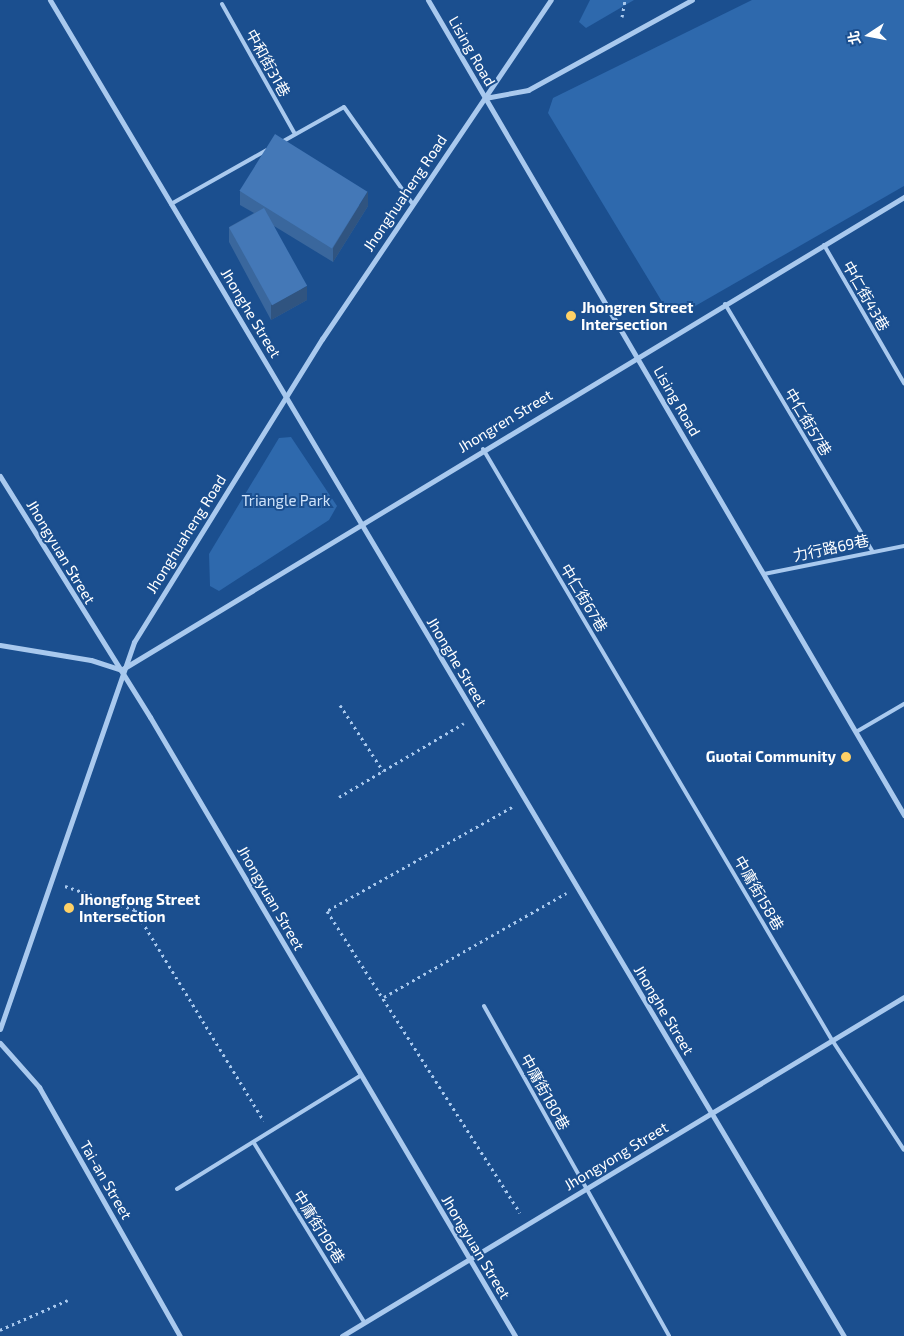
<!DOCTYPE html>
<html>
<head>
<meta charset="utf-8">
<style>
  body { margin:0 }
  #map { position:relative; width:904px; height:1336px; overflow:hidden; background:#1b4f8f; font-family:"Exo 2","Noto Sans TC",sans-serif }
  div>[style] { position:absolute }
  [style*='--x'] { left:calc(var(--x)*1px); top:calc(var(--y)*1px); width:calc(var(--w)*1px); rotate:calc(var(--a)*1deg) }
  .green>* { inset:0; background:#2e69ad }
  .path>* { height:3px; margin-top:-1.5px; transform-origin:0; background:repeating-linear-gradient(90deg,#a9c9ee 0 2.5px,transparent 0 6.5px) }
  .lane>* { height:4px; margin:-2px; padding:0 2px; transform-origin:2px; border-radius:2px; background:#a9c9ee }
  .street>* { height:5px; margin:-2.5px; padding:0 2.5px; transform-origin:2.5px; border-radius:2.5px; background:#a9c9ee }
  .wall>* { inset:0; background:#3a679d }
  .shaded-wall>* { inset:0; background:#305480 }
  .building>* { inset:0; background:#4478b7; transform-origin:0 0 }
  .dots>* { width:14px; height:14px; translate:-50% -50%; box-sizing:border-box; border:2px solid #1b4f8f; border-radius:50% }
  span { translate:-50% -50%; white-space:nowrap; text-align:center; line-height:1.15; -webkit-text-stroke:4px #1b4f8f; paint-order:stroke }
  .street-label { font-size:15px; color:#fff }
  .poi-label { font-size:15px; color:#fff; font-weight:700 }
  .left { translate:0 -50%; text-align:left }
  .right { translate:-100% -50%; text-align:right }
  .park-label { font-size:15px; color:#cfe3fa }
  .north { position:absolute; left:844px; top:10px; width:50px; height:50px; -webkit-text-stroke:4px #1b4f8f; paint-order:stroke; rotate:259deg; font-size:14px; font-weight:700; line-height:20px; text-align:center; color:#fff }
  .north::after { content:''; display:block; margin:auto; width:18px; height:22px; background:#fff; clip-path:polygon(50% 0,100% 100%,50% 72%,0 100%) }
</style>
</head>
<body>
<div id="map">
  <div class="green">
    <div style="clip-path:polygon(590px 0,634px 0,586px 28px,579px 22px)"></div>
    <div style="clip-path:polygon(752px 0,904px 0,904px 186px,683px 313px,664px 305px,548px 113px,553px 98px)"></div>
    <div style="clip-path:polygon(291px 437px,337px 506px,329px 520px,219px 591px,210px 586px,209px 554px,279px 438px)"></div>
  </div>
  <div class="path">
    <div style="--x:622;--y:17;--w:17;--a:-80"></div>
    <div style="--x:340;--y:705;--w:79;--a:56.9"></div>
    <div style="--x:339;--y:797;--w:145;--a:-30.6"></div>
    <div style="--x:512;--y:807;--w:212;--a:150.7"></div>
    <div style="--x:327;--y:911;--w:358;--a:57.4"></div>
    <div style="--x:65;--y:886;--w:74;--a:18.9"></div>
    <div style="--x:135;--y:910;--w:247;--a:58.6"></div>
    <div style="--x:384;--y:997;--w:210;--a:-29.7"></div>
    <div style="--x:0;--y:1330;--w:74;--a:-23.8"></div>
  </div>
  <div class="lane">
    <div style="--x:222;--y:4;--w:149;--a:60.7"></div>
    <div style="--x:280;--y:143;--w:73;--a:-29.4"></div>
    <div style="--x:344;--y:107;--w:118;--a:54.7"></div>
    <div style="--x:171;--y:204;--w:110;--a:-29.4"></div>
    <div style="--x:824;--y:245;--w:160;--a:59.9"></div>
    <div style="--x:725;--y:304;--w:287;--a:59.2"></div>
    <div style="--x:483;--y:449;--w:686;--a:59.44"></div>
    <div style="--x:832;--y:1040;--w:131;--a:56.8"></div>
    <div style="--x:764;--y:574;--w:143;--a:-11.3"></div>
    <div style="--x:856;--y:732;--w:56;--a:-30.3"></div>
    <div style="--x:484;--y:1006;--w:378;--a:60.7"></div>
    <div style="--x:254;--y:1143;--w:210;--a:58.4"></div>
    <div style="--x:177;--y:1189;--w:215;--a:-31.7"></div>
  </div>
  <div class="street">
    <div style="--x:50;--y:0;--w:1554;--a:59.28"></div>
    <div style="--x:428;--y:0;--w:944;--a:59.71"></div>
    <div style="--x:485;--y:98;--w:44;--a:-10.5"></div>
    <div style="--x:528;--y:90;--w:187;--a:-28.8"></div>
    <div style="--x:0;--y:476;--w:284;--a:58.1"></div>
    <div style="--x:150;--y:717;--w:719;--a:59.47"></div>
    <div style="--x:0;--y:645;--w:92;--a:9.4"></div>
    <div style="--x:91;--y:660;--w:32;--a:18"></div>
    <div style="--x:121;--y:670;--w:915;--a:-31.14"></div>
    <div style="--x:0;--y:1029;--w:410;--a:-70.9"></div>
    <div style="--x:134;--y:642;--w:357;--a:-58.2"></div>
    <div style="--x:322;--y:339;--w:409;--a:-56"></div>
    <div style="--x:0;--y:1043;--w:59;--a:48.4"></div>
    <div style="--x:39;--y:1087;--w:286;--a:60.5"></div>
    <div style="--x:342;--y:1336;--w:656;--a:-31.1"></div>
  </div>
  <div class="wall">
    <div style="clip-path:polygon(240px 191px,368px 206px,333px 262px,274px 226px,307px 300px,271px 320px,229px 242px,229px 227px,254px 213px,240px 205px)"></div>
  </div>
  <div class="shaded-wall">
    <div style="clip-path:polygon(368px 191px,368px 206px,333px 262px,333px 248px)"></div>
    <div style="clip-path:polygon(307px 286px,307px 300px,271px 320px,271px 305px)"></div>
  </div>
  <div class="building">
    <div style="left:275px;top:134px;width:109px;height:67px;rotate:32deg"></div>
    <div style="left:264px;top:208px;width:89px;height:40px;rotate:61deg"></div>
  </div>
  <div class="dots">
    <div style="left:571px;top:316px;background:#ffd166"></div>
    <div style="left:846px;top:757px;background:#ffd166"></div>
    <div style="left:69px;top:908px;background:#ffd166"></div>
  </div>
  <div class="street-label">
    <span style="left:472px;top:51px;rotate:60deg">Lising Road</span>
    <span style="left:268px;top:63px;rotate:61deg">中和街31巷</span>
    <span style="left:405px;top:193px;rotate:-56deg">Jhonghuaheng Road</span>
    <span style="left:866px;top:296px;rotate:60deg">中仁街43巷</span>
    <span style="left:251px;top:313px;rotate:59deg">Jhonghe Street</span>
    <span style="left:677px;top:401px;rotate:60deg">Lising Road</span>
    <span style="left:505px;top:421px;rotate:-31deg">Jhongren Street</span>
    <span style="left:808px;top:422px;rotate:59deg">中仁街57巷</span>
    <span style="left:186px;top:534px;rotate:-58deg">Jhonghuaheng Road</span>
    <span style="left:831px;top:548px;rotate:-12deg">力行路69巷</span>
    <span style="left:61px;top:552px;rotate:59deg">Jhongyuan Street</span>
    <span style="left:584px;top:598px;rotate:59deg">中仁街67巷</span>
    <span style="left:457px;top:662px;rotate:59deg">Jhonghe Street</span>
    <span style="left:759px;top:893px;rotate:60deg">中庸街158巷</span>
    <span style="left:271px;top:898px;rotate:60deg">Jhongyuan Street</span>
    <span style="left:664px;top:1010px;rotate:59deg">Jhonghe Street</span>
    <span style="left:545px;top:1092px;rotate:61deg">中庸街180巷</span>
    <span style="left:616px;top:1156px;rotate:-31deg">Jhongyong Street</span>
    <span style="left:106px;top:1180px;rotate:60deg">Tai-an Street</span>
    <span style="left:319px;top:1227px;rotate:58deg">中庸街196巷</span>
    <span style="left:476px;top:1247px;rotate:59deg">Jhongyuan Street</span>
  </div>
  <div class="poi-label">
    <span class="left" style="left:581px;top:316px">Jhongren Street<br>Intersection</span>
    <span class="right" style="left:836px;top:757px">Guotai Community</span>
    <span class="left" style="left:79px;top:908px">Jhongfong Street<br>Intersection</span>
  </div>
  <div class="park-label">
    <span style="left:286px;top:501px">Triangle Park</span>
  </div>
  <div class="north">北</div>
</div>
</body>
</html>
